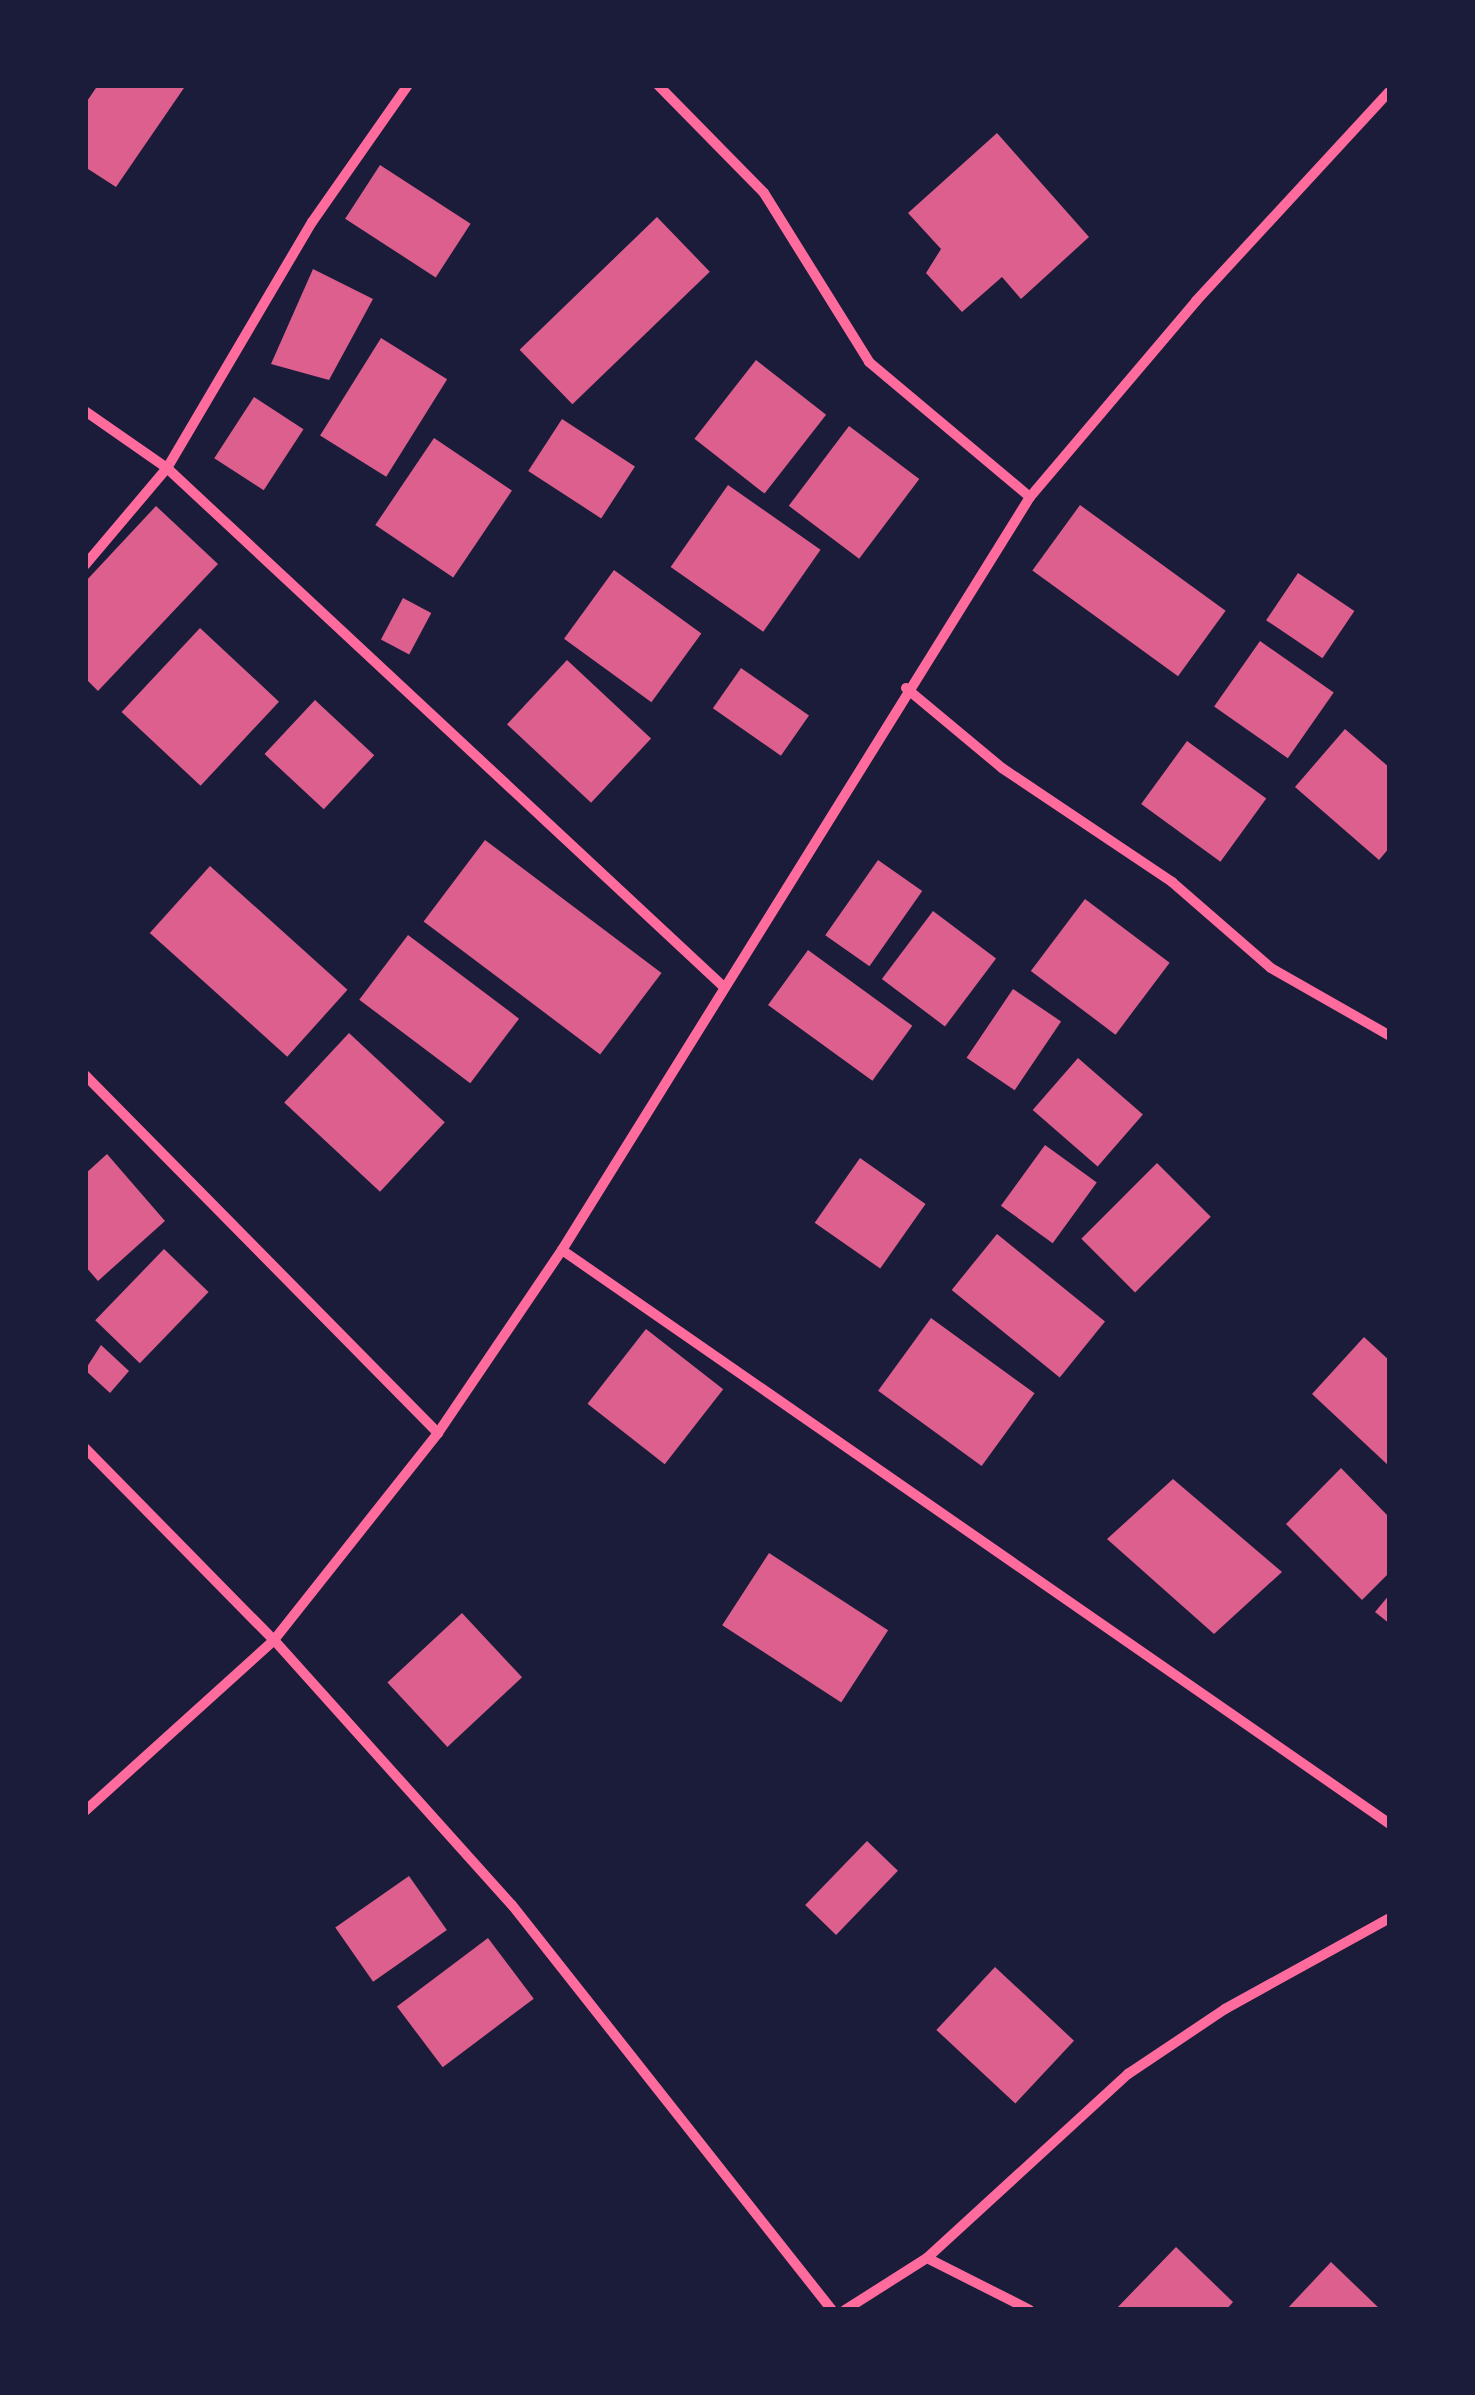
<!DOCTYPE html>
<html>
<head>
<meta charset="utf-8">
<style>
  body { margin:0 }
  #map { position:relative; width:1475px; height:2395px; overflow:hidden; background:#1b1b3a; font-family:"Titillium Web",sans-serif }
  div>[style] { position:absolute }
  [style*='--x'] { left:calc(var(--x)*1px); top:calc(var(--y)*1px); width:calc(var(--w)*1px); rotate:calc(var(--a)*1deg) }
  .building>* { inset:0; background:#dd5f8e; transform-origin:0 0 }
  .minor>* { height:10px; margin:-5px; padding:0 5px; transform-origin:5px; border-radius:5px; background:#ff6b9d }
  span { translate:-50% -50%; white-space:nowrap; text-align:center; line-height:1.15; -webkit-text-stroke:9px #1b1b3a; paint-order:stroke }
  .frame { position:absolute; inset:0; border:88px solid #1b1b3a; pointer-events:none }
</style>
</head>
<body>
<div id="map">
  <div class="building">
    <div style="clip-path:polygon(98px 85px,186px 85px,116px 187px,85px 167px,85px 104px)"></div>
    <div style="clip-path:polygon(997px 133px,1089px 237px,1021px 299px,1002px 277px,962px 312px,926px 273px,941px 249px,908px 213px)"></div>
    <div style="left:380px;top:165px;width:108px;height:64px;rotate:33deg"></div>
    <div style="left:657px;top:217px;width:76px;height:191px;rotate:46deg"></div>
    <div style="clip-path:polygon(313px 269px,373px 299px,329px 380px,271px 364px)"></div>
    <div style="left:381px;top:338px;width:78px;height:115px;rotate:32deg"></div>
    <div style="left:756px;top:360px;width:89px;height:100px;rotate:38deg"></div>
    <div style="left:254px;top:397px;width:59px;height:73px;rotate:33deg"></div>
    <div style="left:562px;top:419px;width:87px;height:62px;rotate:33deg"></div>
    <div style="left:849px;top:426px;width:88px;height:100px;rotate:37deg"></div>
    <div style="left:434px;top:438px;width:94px;height:105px;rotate:34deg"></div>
    <div style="left:728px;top:485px;width:113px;height:100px;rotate:35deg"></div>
    <div style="left:1080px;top:505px;width:180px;height:81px;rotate:36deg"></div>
    <div style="clip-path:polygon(156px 506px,218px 564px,98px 691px,85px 678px,85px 582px)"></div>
    <div style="left:614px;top:570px;width:108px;height:85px;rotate:36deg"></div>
    <div style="left:1298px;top:573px;width:68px;height:57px;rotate:34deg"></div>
    <div style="left:403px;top:598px;width:32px;height:47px;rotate:28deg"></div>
    <div style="left:200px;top:628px;width:108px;height:115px;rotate:43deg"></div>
    <div style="left:1260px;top:641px;width:90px;height:80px;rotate:35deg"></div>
    <div style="left:567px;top:660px;width:115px;height:88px;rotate:43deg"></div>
    <div style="left:741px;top:668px;width:83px;height:49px;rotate:35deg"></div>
    <div style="left:315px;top:700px;width:81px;height:74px;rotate:43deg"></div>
    <div style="clip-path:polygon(1345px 729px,1390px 768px,1390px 847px,1379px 860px,1295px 787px)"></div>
    <div style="left:1187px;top:741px;width:98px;height:78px;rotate:36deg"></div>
    <div style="left:485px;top:840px;width:221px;height:102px;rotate:37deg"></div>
    <div style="left:878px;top:860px;width:54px;height:92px;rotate:35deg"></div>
    <div style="left:210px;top:866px;width:185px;height:90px;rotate:42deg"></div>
    <div style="left:1085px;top:899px;width:106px;height:90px;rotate:37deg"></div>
    <div style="left:933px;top:911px;width:79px;height:85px;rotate:37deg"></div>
    <div style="left:408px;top:935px;width:139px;height:81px;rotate:37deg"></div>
    <div style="left:808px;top:950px;width:129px;height:68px;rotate:36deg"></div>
    <div style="left:1013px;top:989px;width:58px;height:83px;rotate:34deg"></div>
    <div style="left:349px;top:1033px;width:131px;height:95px;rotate:43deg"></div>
    <div style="left:1078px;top:1058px;width:86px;height:69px;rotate:41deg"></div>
    <div style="left:1045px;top:1145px;width:64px;height:75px;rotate:36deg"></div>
    <div style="clip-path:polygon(107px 1154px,165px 1221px,98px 1281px,85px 1266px,85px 1174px)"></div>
    <div style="left:860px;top:1158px;width:80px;height:79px;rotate:35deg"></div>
    <div style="left:1157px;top:1163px;width:76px;height:107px;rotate:45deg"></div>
    <div style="left:997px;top:1234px;width:139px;height:72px;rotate:39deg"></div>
    <div style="left:164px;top:1249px;width:62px;height:99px;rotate:44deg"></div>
    <div style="left:931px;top:1318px;width:128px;height:90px;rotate:36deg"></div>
    <div style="left:646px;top:1329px;width:98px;height:95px;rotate:38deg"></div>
    <div style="clip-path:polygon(1364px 1337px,1390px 1361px,1390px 1467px,1312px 1394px)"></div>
    <div style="clip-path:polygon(101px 1345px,129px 1371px,110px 1393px,85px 1370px)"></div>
    <div style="clip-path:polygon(1341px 1468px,1390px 1518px,1390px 1572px,1362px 1600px,1286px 1524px)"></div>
    <div style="clip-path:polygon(1173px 1479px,1282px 1572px,1214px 1634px,1107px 1539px)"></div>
    <div style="left:769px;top:1553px;width:142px;height:86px;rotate:33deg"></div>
    <div style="clip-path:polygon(1390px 1594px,1390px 1624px,1375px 1612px)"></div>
    <div style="left:462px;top:1613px;width:88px;height:102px;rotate:47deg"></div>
    <div style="left:867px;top:1841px;width:43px;height:89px;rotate:44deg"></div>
    <div style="left:409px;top:1876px;width:66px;height:90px;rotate:55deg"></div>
    <div style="left:488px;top:1938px;width:76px;height:114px;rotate:53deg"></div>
    <div style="left:995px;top:1967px;width:108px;height:86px;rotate:43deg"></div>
    <div style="clip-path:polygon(1176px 2247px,1233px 2302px,1226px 2310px,1115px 2310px)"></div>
    <div style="clip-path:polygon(1331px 2262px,1381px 2310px,1286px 2310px)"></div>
  </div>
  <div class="minor">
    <div style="--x:408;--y:85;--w:167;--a:125"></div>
    <div style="--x:312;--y:222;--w:286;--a:120.5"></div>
    <div style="--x:167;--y:468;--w:761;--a:42.98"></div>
    <div style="--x:658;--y:85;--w:151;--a:45.5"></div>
    <div style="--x:764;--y:193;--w:199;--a:58.1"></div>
    <div style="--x:869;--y:362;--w:210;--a:40"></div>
    <div style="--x:85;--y:411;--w:100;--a:34.8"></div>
    <div style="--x:167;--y:468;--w:127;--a:130.2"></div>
    <div style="--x:906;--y:688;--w:125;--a:39.8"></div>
    <div style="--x:1002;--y:768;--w:205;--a:33.8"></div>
    <div style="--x:1172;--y:882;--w:131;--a:41"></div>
    <div style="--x:1271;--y:968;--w:137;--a:29.7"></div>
    <div style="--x:85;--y:1075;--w:503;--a:45.4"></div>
    <div style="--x:562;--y:1250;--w:1008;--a:34.73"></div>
    <div style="--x:85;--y:1448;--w:269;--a:45.5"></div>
    <div style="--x:274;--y:1640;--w:356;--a:48.1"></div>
    <div style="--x:512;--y:1905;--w:516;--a:51.69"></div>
    <div style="--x:85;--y:1811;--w:255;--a:-42.1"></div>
    <div style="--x:274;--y:1640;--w:264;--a:-51.6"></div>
    <div style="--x:438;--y:1433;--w:221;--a:-55.9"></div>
    <div style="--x:562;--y:1250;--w:887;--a:-58.14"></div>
    <div style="--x:1030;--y:497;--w:257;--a:-49.7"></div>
    <div style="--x:1196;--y:301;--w:286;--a:-47.3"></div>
    <div style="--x:927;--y:2258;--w:115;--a:26.8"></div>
    <div style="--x:845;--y:2310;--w:97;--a:-32.4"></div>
    <div style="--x:927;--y:2258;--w:273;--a:-42.5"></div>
    <div style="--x:1128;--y:2074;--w:117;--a:-33.8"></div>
    <div style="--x:1225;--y:2009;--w:188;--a:-28.9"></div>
  </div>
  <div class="frame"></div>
</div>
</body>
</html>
